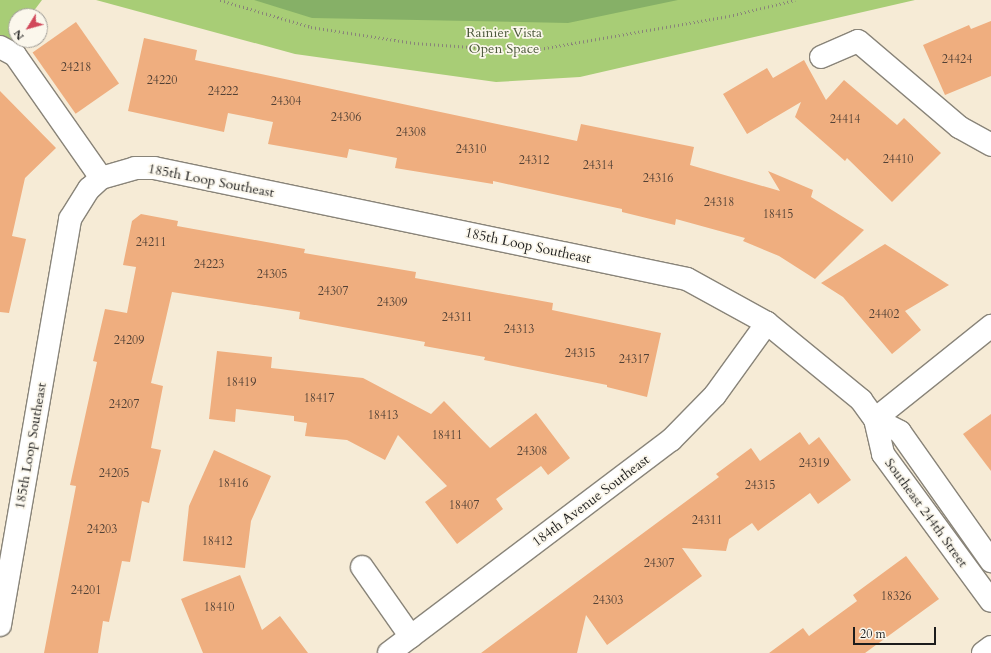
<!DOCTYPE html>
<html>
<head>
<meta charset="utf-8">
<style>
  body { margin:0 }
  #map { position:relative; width:991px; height:653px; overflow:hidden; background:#f6ebd6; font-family:Cardo,serif }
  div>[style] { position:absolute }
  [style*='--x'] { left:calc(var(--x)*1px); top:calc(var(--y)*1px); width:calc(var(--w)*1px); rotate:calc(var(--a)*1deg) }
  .green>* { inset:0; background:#a8cd76 }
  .forest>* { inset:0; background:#86b067 }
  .building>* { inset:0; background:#efae7f; transform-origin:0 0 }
  .path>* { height:2.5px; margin-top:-1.25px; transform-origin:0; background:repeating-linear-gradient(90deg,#898479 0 1px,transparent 0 4px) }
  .roads { filter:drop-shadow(1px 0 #898479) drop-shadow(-1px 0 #898479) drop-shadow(0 1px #898479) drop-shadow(0 -1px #898479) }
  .minor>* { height:22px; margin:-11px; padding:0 11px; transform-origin:11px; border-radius:11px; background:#fff }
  span { translate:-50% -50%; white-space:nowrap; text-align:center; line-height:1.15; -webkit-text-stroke:3.5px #fbf7ec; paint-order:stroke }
  .number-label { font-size:12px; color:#514035 }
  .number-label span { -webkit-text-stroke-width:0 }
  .park-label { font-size:14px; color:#4d5a3c }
  .street-label { font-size:14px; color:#1c1c1c }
  .north { position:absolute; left:8px; top:8px; width:40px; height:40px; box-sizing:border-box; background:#fbf7ec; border:1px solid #a29f99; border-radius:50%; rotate:233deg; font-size:11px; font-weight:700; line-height:16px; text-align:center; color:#1c1c1c }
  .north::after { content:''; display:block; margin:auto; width:14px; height:18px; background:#d1495b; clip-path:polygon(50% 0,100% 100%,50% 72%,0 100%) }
  .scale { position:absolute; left:853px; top:627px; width:83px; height:18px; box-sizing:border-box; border:2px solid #1c1c1c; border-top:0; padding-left:5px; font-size:12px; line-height:14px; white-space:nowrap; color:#1c1c1c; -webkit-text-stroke:3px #fbf7ec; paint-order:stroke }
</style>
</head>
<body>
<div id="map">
  <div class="green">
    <div style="clip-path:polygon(0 0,42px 0,30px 16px,16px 16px,16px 33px,0 54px)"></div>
    <div style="clip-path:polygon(96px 0,915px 0,580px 77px,496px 82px,295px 54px)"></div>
  </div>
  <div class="forest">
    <div style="clip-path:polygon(254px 0,678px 0,568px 23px,312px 18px)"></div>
  </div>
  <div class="building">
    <div style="clip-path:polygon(991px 21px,991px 76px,945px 95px,923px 45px,969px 25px,971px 29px)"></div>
    <div style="left:76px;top:22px;width:75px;height:53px;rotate:55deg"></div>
    <div style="clip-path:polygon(144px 38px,197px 50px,195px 60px,577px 141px,581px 124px,694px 147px,690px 165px,780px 191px,768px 171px,813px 190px,811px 197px,864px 230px,815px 279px,779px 256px,743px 241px,745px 238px,676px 219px,675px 225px,622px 212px,622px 209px,493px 181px,493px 184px,395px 168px,397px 158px,349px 149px,347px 158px,268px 144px,273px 122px,228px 113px,224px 132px,128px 111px)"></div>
    <div style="clip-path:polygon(804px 60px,826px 100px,844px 80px,897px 125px,904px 118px,941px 153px,892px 202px,847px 158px,845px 161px,795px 117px,801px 102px,747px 134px,723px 94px,767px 68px,773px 78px)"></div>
    <div style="clip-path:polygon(0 91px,56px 148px,25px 178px,12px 236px,26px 239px,9px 313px,0 312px)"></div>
    <div style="clip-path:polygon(141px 214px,178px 221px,177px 226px,305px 249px,304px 253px,416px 272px,415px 278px,553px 303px,552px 310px,661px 333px,647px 397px,607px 387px,607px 385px,484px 360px,485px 357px,424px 346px,425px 342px,299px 319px,300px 312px,172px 292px,151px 383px,163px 386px,151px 448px,161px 450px,149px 503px,142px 501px,130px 562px,122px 561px,109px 622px,103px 621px,98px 653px,44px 653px,76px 486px,70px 485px,97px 362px,93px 361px,105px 309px,127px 313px,136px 267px,123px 265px,132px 221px)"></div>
    <div style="clip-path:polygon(885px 244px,949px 285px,905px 311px,921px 330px,892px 354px,843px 297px,821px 283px)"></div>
    <div style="clip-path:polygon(217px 351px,272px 357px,271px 368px,363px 378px,431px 414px,444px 401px,490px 448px,536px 413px,570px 458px,548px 475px,541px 466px,496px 499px,503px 509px,457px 544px,425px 502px,447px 486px,398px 435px,385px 460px,347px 440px,305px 436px,307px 423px,294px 421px,294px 416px,236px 409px,235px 422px,209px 419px)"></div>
    <div style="clip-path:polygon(991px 414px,991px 471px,963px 434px)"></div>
    <div style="clip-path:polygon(800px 432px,809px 445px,819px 437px,851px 480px,818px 504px,810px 493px,758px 531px,752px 523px,729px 539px,726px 551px,682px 548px,702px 576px,607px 645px,586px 615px,577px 653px,481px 653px,719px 477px,716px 474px,751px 448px,760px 461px)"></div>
    <div style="clip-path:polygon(214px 450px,271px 476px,251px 521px,245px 568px,183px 561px,189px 506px)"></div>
    <div style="clip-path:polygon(906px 556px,939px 599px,865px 653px,769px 653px,803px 628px,809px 636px,857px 601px,853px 595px)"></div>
    <div style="clip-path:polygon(240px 575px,262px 630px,280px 616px,308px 653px,203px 653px,181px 599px)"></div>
  </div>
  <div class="path">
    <div style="--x:220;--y:0;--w:95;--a:16.5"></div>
    <div style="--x:311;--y:27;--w:32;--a:9"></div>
    <div style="--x:343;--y:32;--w:72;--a:8.8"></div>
    <div style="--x:414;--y:43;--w:114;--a:4"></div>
    <div style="--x:528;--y:51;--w:204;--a:-9.9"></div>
    <div style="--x:729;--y:16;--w:68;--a:-13.6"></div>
  </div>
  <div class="roads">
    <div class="minor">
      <div style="--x:0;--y:47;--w:17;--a:28"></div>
      <div style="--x:15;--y:55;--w:150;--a:55"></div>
      <div style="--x:821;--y:57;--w:40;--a:-23.4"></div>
      <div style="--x:858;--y:41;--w:133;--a:40.4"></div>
      <div style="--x:959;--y:127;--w:37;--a:29"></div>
      <div style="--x:875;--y:419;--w:36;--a:77"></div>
      <div style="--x:883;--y:454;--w:182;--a:53.7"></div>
      <div style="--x:875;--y:419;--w:149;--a:-38.7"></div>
      <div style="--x:362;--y:567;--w:85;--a:55"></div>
      <div style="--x:0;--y:625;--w:412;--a:-80.2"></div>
      <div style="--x:70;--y:219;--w:36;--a:-58"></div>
      <div style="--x:89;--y:189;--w:16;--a:-43"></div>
      <div style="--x:101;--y:178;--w:35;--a:-16"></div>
      <div style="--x:135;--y:168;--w:19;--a:0"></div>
      <div style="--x:154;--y:168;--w:544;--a:11.76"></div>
      <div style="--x:687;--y:279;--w:91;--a:28.8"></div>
      <div style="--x:767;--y:323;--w:122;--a:39.3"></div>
      <div style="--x:861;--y:400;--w:24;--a:54"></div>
      <div style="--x:875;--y:419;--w:28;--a:27"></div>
      <div style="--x:900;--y:432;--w:158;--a:54.8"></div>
      <div style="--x:389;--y:653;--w:353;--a:-37.1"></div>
      <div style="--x:671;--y:440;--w:63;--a:-45.6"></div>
      <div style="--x:715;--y:395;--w:89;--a:-54.2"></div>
      <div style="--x:983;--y:653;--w:10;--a:-37"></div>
    </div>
  </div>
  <div class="number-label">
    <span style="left:957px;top:60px">24424</span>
    <span style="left:76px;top:68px">24218</span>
    <span style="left:162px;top:81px">24220</span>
    <span style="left:223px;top:92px">24222</span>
    <span style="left:286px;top:102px">24304</span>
    <span style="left:346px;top:118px">24306</span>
    <span style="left:845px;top:120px">24414</span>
    <span style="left:411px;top:133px">24308</span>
    <span style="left:471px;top:150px">24310</span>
    <span style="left:898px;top:160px">24410</span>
    <span style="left:534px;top:161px">24312</span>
    <span style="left:598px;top:166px">24314</span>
    <span style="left:658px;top:179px">24316</span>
    <span style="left:719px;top:203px">24318</span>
    <span style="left:778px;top:215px">18415</span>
    <span style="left:151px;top:243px">24211</span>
    <span style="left:209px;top:265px">24223</span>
    <span style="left:272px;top:275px">24305</span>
    <span style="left:333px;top:292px">24307</span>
    <span style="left:392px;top:303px">24309</span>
    <span style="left:884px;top:315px">24402</span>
    <span style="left:457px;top:318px">24311</span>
    <span style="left:519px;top:330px">24313</span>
    <span style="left:129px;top:341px">24209</span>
    <span style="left:580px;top:354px">24315</span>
    <span style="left:634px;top:360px">24317</span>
    <span style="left:241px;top:383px">18419</span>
    <span style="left:319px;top:399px">18417</span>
    <span style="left:124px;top:405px">24207</span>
    <span style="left:383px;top:416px">18413</span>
    <span style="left:447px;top:436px">18411</span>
    <span style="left:532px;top:452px">24308</span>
    <span style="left:814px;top:464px">24319</span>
    <span style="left:114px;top:474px">24205</span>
    <span style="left:233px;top:484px">18416</span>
    <span style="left:760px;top:486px">24315</span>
    <span style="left:464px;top:506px">18407</span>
    <span style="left:707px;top:521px">24311</span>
    <span style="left:102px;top:530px">24203</span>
    <span style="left:217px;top:542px">18412</span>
    <span style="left:659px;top:564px">24307</span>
    <span style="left:86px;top:591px">24201</span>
    <span style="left:896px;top:597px">18326</span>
    <span style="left:608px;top:601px">24303</span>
    <span style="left:219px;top:608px">18410</span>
  </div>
  <div class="park-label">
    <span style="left:504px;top:41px">Rainier Vista<br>Open Space</span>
  </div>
  <div class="street-label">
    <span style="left:211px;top:181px;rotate:11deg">185th Loop Southeast</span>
    <span style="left:528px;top:246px;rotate:12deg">185th Loop Southeast</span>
    <span style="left:31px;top:446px;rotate:-80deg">185th Loop Southeast</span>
    <span style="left:591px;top:501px;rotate:-37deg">184th Avenue Southeast</span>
    <span style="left:926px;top:513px;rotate:54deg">Southeast 244th Street</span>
  </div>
  <div class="north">N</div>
  <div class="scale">20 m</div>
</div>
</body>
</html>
